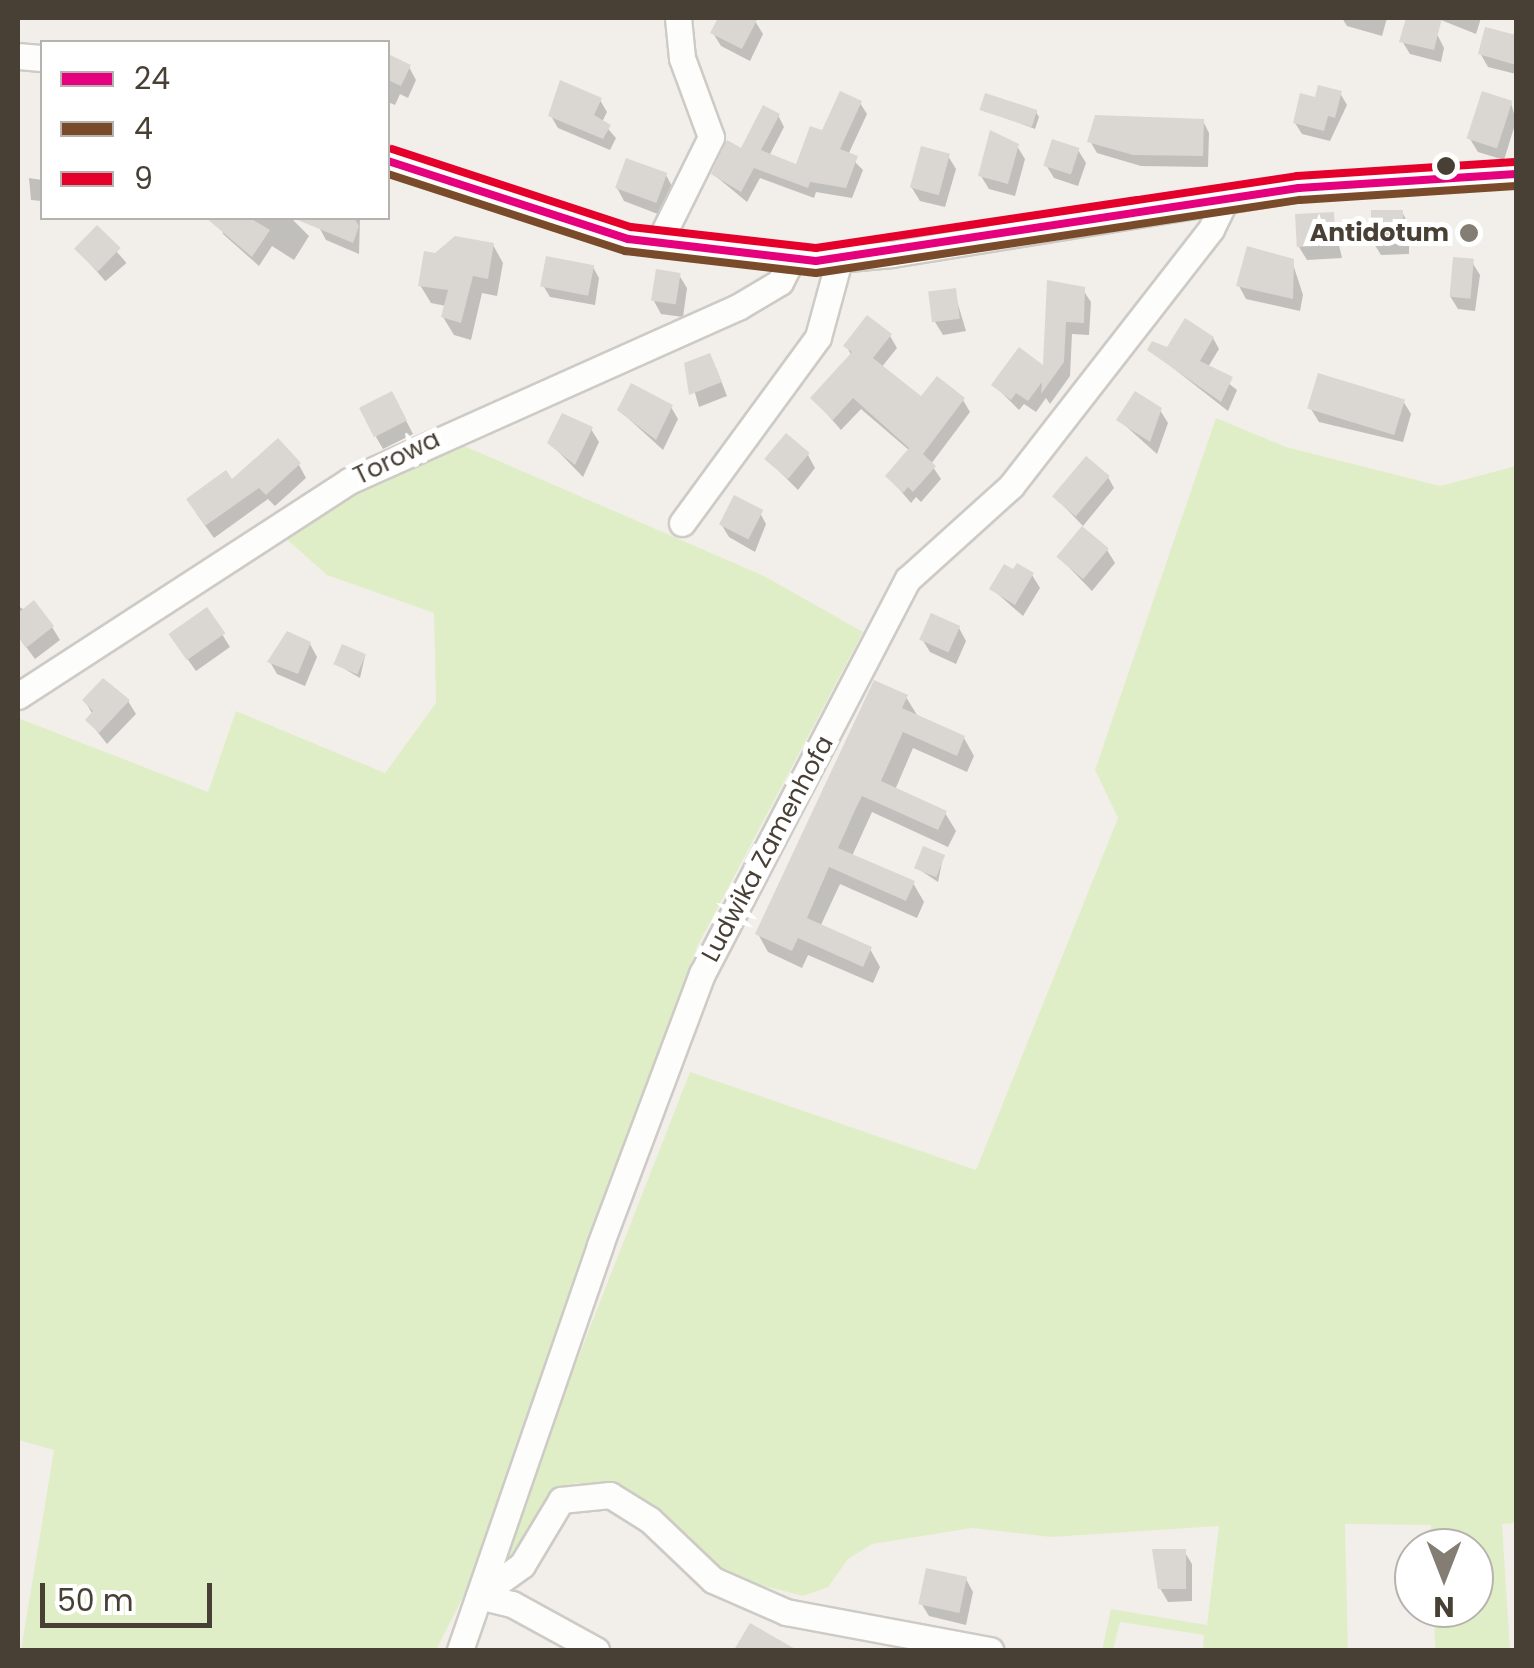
<!DOCTYPE html>
<html>
<head>
<meta charset="utf-8">
<style>
  body { margin:0 }
  #map { position:relative; width:1534px; height:1668px; overflow:hidden; background:#f2efea; font-family:Poppins,sans-serif }
  div>[style] { position:absolute }
  [style*='--x'] { left:calc(var(--x)*1px); top:calc(var(--y)*1px); width:calc(var(--w)*1px); rotate:calc(var(--a)*1deg) }
  .green>* { inset:0; background:#e0eec7 }
  .shadow>* { inset:0; background:#0003; transform-origin:0 0 }
  .building>* { inset:0; background:#dad6d1; transform-origin:0 0 }
  .roads { filter:drop-shadow(2px 0 #cecbc6) drop-shadow(-2px 0 #cecbc6) drop-shadow(0 2px #cecbc6) drop-shadow(0 -2px #cecbc6) }
  .minor>* { height:25px; margin:-12.5px; padding:0 12.5px; transform-origin:12.5px; border-radius:12.5px; background:#fdfdfc }
  .bus-1>* { height:8px; margin:-4px; padding:0 4px; transform-origin:4px; border-radius:4px; background:#e5007d }
  .bus-2>* { height:8px; margin:-4px; padding:0 4px; transform-origin:4px; border-radius:4px; background:#7a4b2a }
  .bus-3>* { height:8px; margin:-4px; padding:0 4px; transform-origin:4px; border-radius:4px; background:#e4002b }
  .dots>* { width:28px; height:28px; translate:-50% -50%; box-sizing:border-box; border:5px solid #fff; border-radius:50% }
  span { translate:-50% -50%; white-space:nowrap; text-align:center; line-height:1.15; -webkit-text-stroke:10px #fff; paint-order:stroke }
  .poi-label { font-size:25px; color:#484035; font-weight:700 }
  .right { translate:-100% -50%; text-align:right }
  .street-label { font-size:25px; color:#484035 }
  .frame { position:absolute; inset:0; border:20px solid #484035; pointer-events:none }
  .legend { position:absolute; left:40px; top:40px; width:350px; height:180px; box-sizing:border-box; background:#fff; border:2px solid #b6b3ae; margin:0; padding:12px 18px; list-style:none; font-size:30px; color:#484035 }
  .legend li { display:flex; align-items:center; gap:20px; height:50px }
  .legend b { width:50px; border:2px solid #b6b3ae }
  .north { position:absolute; left:1394px; top:1528px; width:100px; height:100px; box-sizing:border-box; background:#fff; border:2px solid #b6b3ae; border-radius:50%; rotate:180deg; font-size:28px; font-weight:700; line-height:40px; text-align:center; color:#484035 }
  .north::after { content:''; display:block; margin:auto; width:35px; height:45px; background:#847d74; clip-path:polygon(50% 0,100% 100%,50% 72%,0 100%) }
  .scale { position:absolute; left:40px; top:1583px; width:172px; height:45px; box-sizing:border-box; border:5px solid #484035; border-top:0; padding-left:12px; font-size:30px; line-height:35px; white-space:nowrap; color:#484035; -webkit-text-stroke:8px #fff; paint-order:stroke }
</style>
</head>
<body>
<div id="map">
  <div class="green">
    <div style="clip-path:polygon(1216px 418px,1286px 447px,1440px 486px,1516px 466px,1516px 1523px,1502px 1524px,1510px 1650px,1435px 1650px,1434px 1608px,1474px 1608px,1474px 1548px,1432px 1548px,1431px 1525px,1345px 1524px,1348px 1650px,1203px 1650px,1204px 1635px,1120px 1622px,1113px 1650px,1102px 1650px,1111px 1609px,1207px 1625px,1219px 1526px,1051px 1537px,972px 1528px,872px 1544px,848px 1559px,828px 1587px,803px 1596px,714px 1573px,618px 1488px,574px 1483px,505px 1570px,502px 1552px,690px 1072px,976px 1170px,1118px 818px,1095px 770px)"></div>
    <div style="clip-path:polygon(455px 442px,764px 576px,863px 632px,697px 947px,465px 1593px,436px 1650px,21px 1650px,54px 1450px,18px 1440px,18px 718px,208px 792px,236px 711px,385px 773px,436px 703px,434px 613px,327px 575px,282px 535px)"></div>
  </div>
  <div class="shadow">
    <div style="clip-path:polygon(721px 18px,755px 21px,763px 34px,750px 61px,721px 46px,713px 33px)"></div>
    <div style="clip-path:polygon(1342px 18px,1387px 18px,1382px 36px,1347px 26px)"></div>
    <div style="clip-path:polygon(1436px 18px,1481px 18px,1476px 34px)"></div>
    <div style="clip-path:polygon(1487px 30px,1516px 37px,1516px 74px,1488px 67px,1480px 53px)"></div>
    <div style="clip-path:polygon(1437px 34px,1444px 48px,1441px 62px,1410px 54px,1402px 41px)"></div>
    <div style="clip-path:polygon(388px 57px,409px 67px,416px 80px,408px 98px,400px 94px,395px 105px,388px 102px)"></div>
    <div style="clip-path:polygon(1340px 93px,1347px 105px,1330px 141px,1302px 134px,1295px 123px,1317px 100px)"></div>
    <div style="clip-path:polygon(600px 100px,607px 112px,602px 122px,616px 138px,610px 150px,558px 128px,551px 116px)"></div>
    <div style="clip-path:polygon(860px 103px,867px 114px,848px 155px,863px 170px,852px 198px,816px 192px,814px 198px,760px 178px,747px 202px,713px 174px,778px 115px,784px 127px,769px 156px,798px 167px,823px 133px)"></div>
    <div style="clip-path:polygon(1511px 103px,1516px 121px,1504px 160px,1478px 152px,1470px 139px)"></div>
    <div style="clip-path:polygon(983px 109px,1036px 112px,1039px 117px,1035px 129px)"></div>
    <div style="clip-path:polygon(1203px 121px,1209px 133px,1208px 167px,1141px 166px,1097px 153px,1090px 141px)"></div>
    <div style="clip-path:polygon(1017px 146px,1025px 159px,1015px 196px,989px 189px,981px 176px)"></div>
    <div style="clip-path:polygon(1078px 150px,1086px 163px,1078px 186px,1054px 178px,1046px 165px)"></div>
    <div style="clip-path:polygon(948px 156px,956px 169px,945px 207px,920px 201px,912px 188px)"></div>
    <div style="clip-path:polygon(666px 175px,673px 188px,663px 216px,624px 201px,617px 188px)"></div>
    <div style="clip-path:polygon(29px 178px,42px 180px,42px 201px,31px 200px)"></div>
    <div style="clip-path:polygon(1402px 212px,1409px 225px,1409px 254px,1381px 255px,1373px 242px)"></div>
    <div style="clip-path:polygon(1332px 215px,1342px 258px,1307px 260px,1299px 247px)"></div>
    <div style="clip-path:polygon(220px 218px,291px 218px,309px 236px,294px 260px,272px 246px,259px 266px,223px 234px)"></div>
    <div style="clip-path:polygon(323px 218px,360px 218px,359px 254px,326px 240px,319px 227px)"></div>
    <div style="left:97px;top:229px;width:45px;height:28px;rotate:49deg"></div>
    <div style="clip-path:polygon(493px 245px,503px 263px,497px 296px,482px 293px,471px 340px,454px 335px,443px 317px,446px 306px,431px 303px,420px 285px)"></div>
    <div style="clip-path:polygon(1292px 261px,1303px 295px,1300px 311px,1246px 299px,1239px 286px)"></div>
    <div style="clip-path:polygon(1472px 262px,1480px 275px,1475px 311px,1458px 309px,1450px 296px)"></div>
    <div style="clip-path:polygon(593px 267px,599px 278px,595px 305px,550px 297px,544px 287px)"></div>
    <div style="clip-path:polygon(679px 275px,687px 288px,683px 317px,661px 314px,654px 301px)"></div>
    <div style="clip-path:polygon(1049px 283px,1083px 290px,1091px 302px,1089px 335px,1072px 334px,1070px 376px,1050px 404px,1046px 398px,1036px 412px,1024px 404px,1019px 410px,994px 385px,1045px 370px)"></div>
    <div style="clip-path:polygon(954px 291px,966px 331px,943px 335px,935px 322px)"></div>
    <div style="clip-path:polygon(890px 336px,897px 348px,881px 368px,921px 399px,963px 400px,970px 412px,931px 464px,941px 479px,921px 502px,916px 497px,911px 503px,888px 476px,910px 451px,861px 409px,841px 430px,813px 398px,852px 356px,846px 346px)"></div>
    <div style="clip-path:polygon(1213px 338px,1219px 349px,1208px 367px,1237px 390px,1228px 411px,1150px 350px)"></div>
    <div style="clip-path:polygon(687px 365px,716px 368px,727px 396px,699px 407px)"></div>
    <div style="clip-path:polygon(1403px 401px,1411px 414px,1403px 442px,1319px 422px,1311px 409px)"></div>
    <div style="clip-path:polygon(399px 407px,413px 434px,383px 449px,376px 437px)"></div>
    <div style="clip-path:polygon(671px 407px,678px 419px,663px 450px,619px 410px)"></div>
    <div style="clip-path:polygon(1160px 410px,1168px 423px,1157px 454px,1119px 420px)"></div>
    <div style="clip-path:polygon(591px 429px,599px 442px,583px 477px,550px 443px)"></div>
    <div style="clip-path:polygon(808px 455px,815px 468px,798px 490px,767px 459px)"></div>
    <div style="clip-path:polygon(299px 465px,306px 478px,275px 506px,268px 499px,214px 538px,196px 513px,232px 483px)"></div>
    <div style="clip-path:polygon(1108px 477px,1114px 488px,1083px 526px,1055px 497px)"></div>
    <div style="clip-path:polygon(759px 511px,766px 524px,755px 552px,729px 537px,721px 524px)"></div>
    <div style="clip-path:polygon(1107px 550px,1115px 563px,1092px 591px,1059px 557px)"></div>
    <div style="clip-path:polygon(1032px 575px,1040px 588px,1023px 616px,992px 589px)"></div>
    <div style="clip-path:polygon(18px 606px,52px 627px,60px 640px,35px 659px,18px 636px)"></div>
    <div style="clip-path:polygon(207px 610px,230px 647px,196px 671px,179px 647px)"></div>
    <div style="clip-path:polygon(959px 628px,966px 641px,956px 664px,930px 652px,922px 639px)"></div>
    <div style="clip-path:polygon(310px 644px,317px 657px,305px 686px,277px 674px,270px 662px)"></div>
    <div style="clip-path:polygon(365px 656px,360px 678px,336px 664px)"></div>
    <div style="clip-path:polygon(906px 697px,917px 715px,964px 738px,974px 756px,967px 772px,913px 748px,895px 790px,945px 813px,956px 831px,948px 847px,872px 812px,852px 856px,913px 883px,924px 902px,917px 918px,840px 884px,820px 927px,870px 949px,880px 967px,873px 983px,808px 955px,802px 968px,768px 952px,758px 934px)"></div>
    <div style="clip-path:polygon(85px 701px,128px 701px,136px 714px,107px 744px,88px 720px,93px 715px)"></div>
    <div style="clip-path:polygon(943px 857px,938px 882px,917px 868px)"></div>
    <div style="clip-path:polygon(1184px 1551px,1192px 1564px,1192px 1601px,1168px 1602px,1160px 1588px)"></div>
    <div style="clip-path:polygon(966px 1579px,973px 1592px,966px 1625px,929px 1616px,921px 1603px)"></div>
  </div>
  <div class="building">
    <div style="clip-path:polygon(718px 18px,758px 18px,742px 49px,710px 33px)"></div>
    <div style="clip-path:polygon(1406px 18px,1442px 18px,1434px 50px,1399px 42px)"></div>
    <div style="clip-path:polygon(1485px 27px,1516px 35px,1516px 65px,1478px 54px)"></div>
    <div style="clip-path:polygon(388px 54px,411px 65px,401px 86px,388px 80px)"></div>
    <div style="clip-path:polygon(560px 80px,602px 98px,594px 115px,611px 125px,603px 139px,548px 116px)"></div>
    <div style="clip-path:polygon(1318px 85px,1342px 91px,1335px 118px,1328px 116px,1324px 131px,1293px 123px,1300px 93px,1315px 97px)"></div>
    <div style="clip-path:polygon(840px 91px,862px 101px,840px 149px,858px 156px,846px 188px,810px 182px,808px 188px,754px 168px,741px 192px,711px 174px,727px 140px,741px 148px,763px 105px,780px 114px,761px 150px,796px 164px,810px 126px,822px 130px)"></div>
    <div style="left:1482px;top:91px;width:32px;height:50px;rotate:18deg"></div>
    <div style="left:985px;top:93px;width:55px;height:18px;rotate:18deg"></div>
    <div style="clip-path:polygon(1095px 115px,1204px 119px,1203px 156px,1133px 155px,1087px 142px)"></div>
    <div style="clip-path:polygon(990px 130px,1019px 144px,1008px 184px,978px 176px)"></div>
    <div style="left:1052px;top:139px;width:29px;height:28px;rotate:18deg"></div>
    <div style="left:921px;top:146px;width:30px;height:43px;rotate:15deg"></div>
    <div style="left:626px;top:158px;width:44px;height:32px;rotate:20deg"></div>
    <div style="left:1371px;top:210px;width:32px;height:32px"></div>
    <div style="left:1334px;top:212px;width:33px;height:39px;rotate:87deg"></div>
    <div style="clip-path:polygon(206px 218px,250px 218px,270px 230px,252px 257px)"></div>
    <div style="clip-path:polygon(293px 218px,354px 218px,359px 226px,353px 243px)"></div>
    <div style="left:97px;top:225px;width:33px;height:33px;rotate:44deg"></div>
    <div style="clip-path:polygon(455px 236px,494px 243px,488px 279px,473px 276px,461px 323px,441px 317px,448px 290px,418px 286px,424px 251px,435px 253px)"></div>
    <div style="clip-path:polygon(1247px 246px,1294px 259px,1293px 299px,1236px 286px)"></div>
    <div style="left:546px;top:256px;width:49px;height:31px;rotate:11deg"></div>
    <div style="left:1453px;top:257px;width:21px;height:40px;rotate:5deg"></div>
    <div style="left:656px;top:269px;width:25px;height:32px;rotate:9deg"></div>
    <div style="clip-path:polygon(1047px 280px,1085px 287px,1084px 323px,1066px 322px,1064px 362px,1041px 394px,1042px 382px,1028px 401px,1016px 393px,1011px 400px,991px 385px,1019px 347px,1043px 365px)"></div>
    <div style="left:956px;top:288px;width:31px;height:28px;rotate:83deg"></div>
    <div style="clip-path:polygon(867px 315px,892px 334px,873px 358px,921px 396px,937px 376px,965px 398px,923px 454px,936px 466px,913px 492px,908px 487px,903px 493px,885px 476px,909px 448px,853px 398px,833px 420px,810px 398px,852px 352px,843px 346px)"></div>
    <div style="clip-path:polygon(1185px 318px,1214px 337px,1200px 361px,1233px 377px,1221px 402px,1147px 350px,1152px 341px,1167px 347px)"></div>
    <div style="clip-path:polygon(710px 353px,722px 382px,689px 395px,684px 363px)"></div>
    <div style="left:1318px;top:373px;width:91px;height:37px;rotate:17deg"></div>
    <div style="clip-path:polygon(631px 383px,673px 405px,656px 440px,617px 410px)"></div>
    <div style="left:392px;top:391px;width:33px;height:37px;rotate:63deg"></div>
    <div style="clip-path:polygon(1135px 391px,1162px 408px,1150px 442px,1116px 420px)"></div>
    <div style="clip-path:polygon(562px 413px,593px 427px,575px 465px,547px 443px)"></div>
    <div style="left:786px;top:433px;width:31px;height:34px;rotate:40deg"></div>
    <div style="clip-path:polygon(278px 438px,301px 463px,266px 495px,259px 488px,205px 526px,186px 499px,226px 470px,232px 479px)"></div>
    <div style="left:1086px;top:456px;width:31px;height:53px;rotate:40deg"></div>
    <div style="left:734px;top:495px;width:33px;height:33px;rotate:27deg"></div>
    <div style="left:1082px;top:526px;width:35px;height:40px;rotate:40deg"></div>
    <div style="clip-path:polygon(1017px 563px,1034px 573px,1015px 605px,989px 589px,1004px 564px,1013px 569px)"></div>
    <div style="clip-path:polygon(34px 600px,54px 626px,26px 648px,18px 637px,18px 613px)"></div>
    <div style="left:207px;top:607px;width:32px;height:47px;rotate:55deg"></div>
    <div style="left:931px;top:613px;width:32px;height:29px;rotate:24deg"></div>
    <div style="clip-path:polygon(287px 631px,311px 642px,298px 674px,267px 662px)"></div>
    <div style="left:342px;top:644px;width:26px;height:22px;rotate:23deg"></div>
    <div style="clip-path:polygon(103px 678px,130px 700px,99px 733px,85px 720px,93px 711px,82px 700px)"></div>
    <div style="clip-path:polygon(874px 680px,908px 695px,902px 708px,965px 736px,957px 756px,903px 732px,881px 781px,947px 811px,938px 830px,862px 796px,856px 808px,838px 848px,915px 881px,906px 901px,829px 867px,807px 918px,872px 947px,863px 967px,798px 938px,792px 951px,755px 934px)"></div>
    <div style="left:923px;top:846px;width:24px;height:24px;rotate:22deg"></div>
    <div style="clip-path:polygon(1152px 1549px,1186px 1549px,1186px 1589px,1158px 1589px)"></div>
    <div style="left:926px;top:1568px;width:42px;height:37px;rotate:12deg"></div>
    <div style="clip-path:polygon(750px 1623px,797px 1650px,734px 1650px)"></div>
  </div>
  <div class="roads">
    <div class="minor">
      <div style="--x:18;--y:56;--w:24;--a:5"></div>
      <div style="--x:388;--y:161;--w:252;--a:18"></div>
      <div style="--x:628;--y:239;--w:189;--a:6.7"></div>
      <div style="--x:816;--y:261;--w:76;--a:-5.3"></div>
      <div style="--x:892;--y:254;--w:412;--a:-9.2"></div>
      <div style="--x:1299;--y:188;--w:217;--a:-3.7"></div>
      <div style="--x:658;--y:244;--w:119;--a:-63.6"></div>
      <div style="--x:711;--y:137;--w:84;--a:-110.2"></div>
      <div style="--x:682;--y:58;--w:40;--a:-95.7"></div>
      <div style="--x:682;--y:523;--w:230;--a:-53.8"></div>
      <div style="--x:818;--y:337;--w:80;--a:-74.7"></div>
      <div style="--x:18;--y:696;--w:395;--a:-33"></div>
      <div style="--x:349;--y:481;--w:426;--a:-24.1"></div>
      <div style="--x:738;--y:307;--w:49;--a:-30.8"></div>
      <div style="--x:780;--y:282;--w:25;--a:-63"></div>
      <div style="--x:479;--y:1596;--w:53;--a:-35.8"></div>
      <div style="--x:522;--y:1565;--w:76;--a:-59"></div>
      <div style="--x:561;--y:1500;--w:49;--a:-5.8"></div>
      <div style="--x:610;--y:1495;--w:47;--a:32"></div>
      <div style="--x:650;--y:1520;--w:87;--a:43.6"></div>
      <div style="--x:713;--y:1580;--w:80;--a:23.7"></div>
      <div style="--x:786;--y:1612;--w:208;--a:10.6"></div>
      <div style="--x:479;--y:1596;--w:34;--a:14"></div>
      <div style="--x:512;--y:1604;--w:96;--a:28.7"></div>
      <div style="--x:460;--y:1650;--w:429;--a:-70.9"></div>
      <div style="--x:600;--y:1245;--w:290;--a:-69.4"></div>
      <div style="--x:702;--y:974;--w:445;--a:-62.5"></div>
      <div style="--x:908;--y:579;--w:139;--a:-42.1"></div>
      <div style="--x:1011;--y:486;--w:326;--a:-52.1"></div>
      <div style="--x:1211;--y:229;--w:32;--a:-64"></div>
    </div>
  </div>
  <div class="bus-1">
    <div style="--x:388;--y:161;--w:252;--a:18"></div>
    <div style="--x:628;--y:239;--w:189;--a:6.7"></div>
    <div style="--x:816;--y:261;--w:488;--a:-8.6"></div>
    <div style="--x:1299;--y:188;--w:217;--a:-3.7"></div>
  </div>
  <div class="bus-2">
    <div style="--x:388;--y:174;--w:249;--a:18"></div>
    <div style="--x:625;--y:251;--w:192;--a:6.6"></div>
    <div style="--x:816;--y:273;--w:489;--a:-8.6"></div>
    <div style="--x:1300;--y:200;--w:216;--a:-3.7"></div>
  </div>
  <div class="bus-3">
    <div style="--x:392;--y:149;--w:251;--a:18.1"></div>
    <div style="--x:631;--y:227;--w:186;--a:6.5"></div>
    <div style="--x:816;--y:248;--w:486;--a:-8.5"></div>
    <div style="--x:1297;--y:176;--w:218;--a:-3.7"></div>
  </div>
  <div class="dots">
    <div style="left:1446px;top:166px;background:#484035"></div>
    <div style="left:1469px;top:233px;background:#847d74"></div>
  </div>
  <div class="poi-label">
    <span class="right" style="left:1449px;top:233px">Antidotum</span>
  </div>
  <div class="street-label">
    <span style="left:397px;top:458px;rotate:-26deg">Torowa</span>
    <span style="left:768px;top:849px;rotate:-62deg">Ludwika Zamenhofa</span>
  </div>
  <div class="frame"></div>
  <ul class="legend">
  <li><b style="height:12px;background:#e5007d"></b>24</li>
  <li><b style="height:12px;background:#7a4b2a"></b>4</li>
  <li><b style="height:12px;background:#e4002b"></b>9</li>
  </ul>
  <div class="north">N</div>
  <div class="scale">50 m</div>
</div>
</body>
</html>
